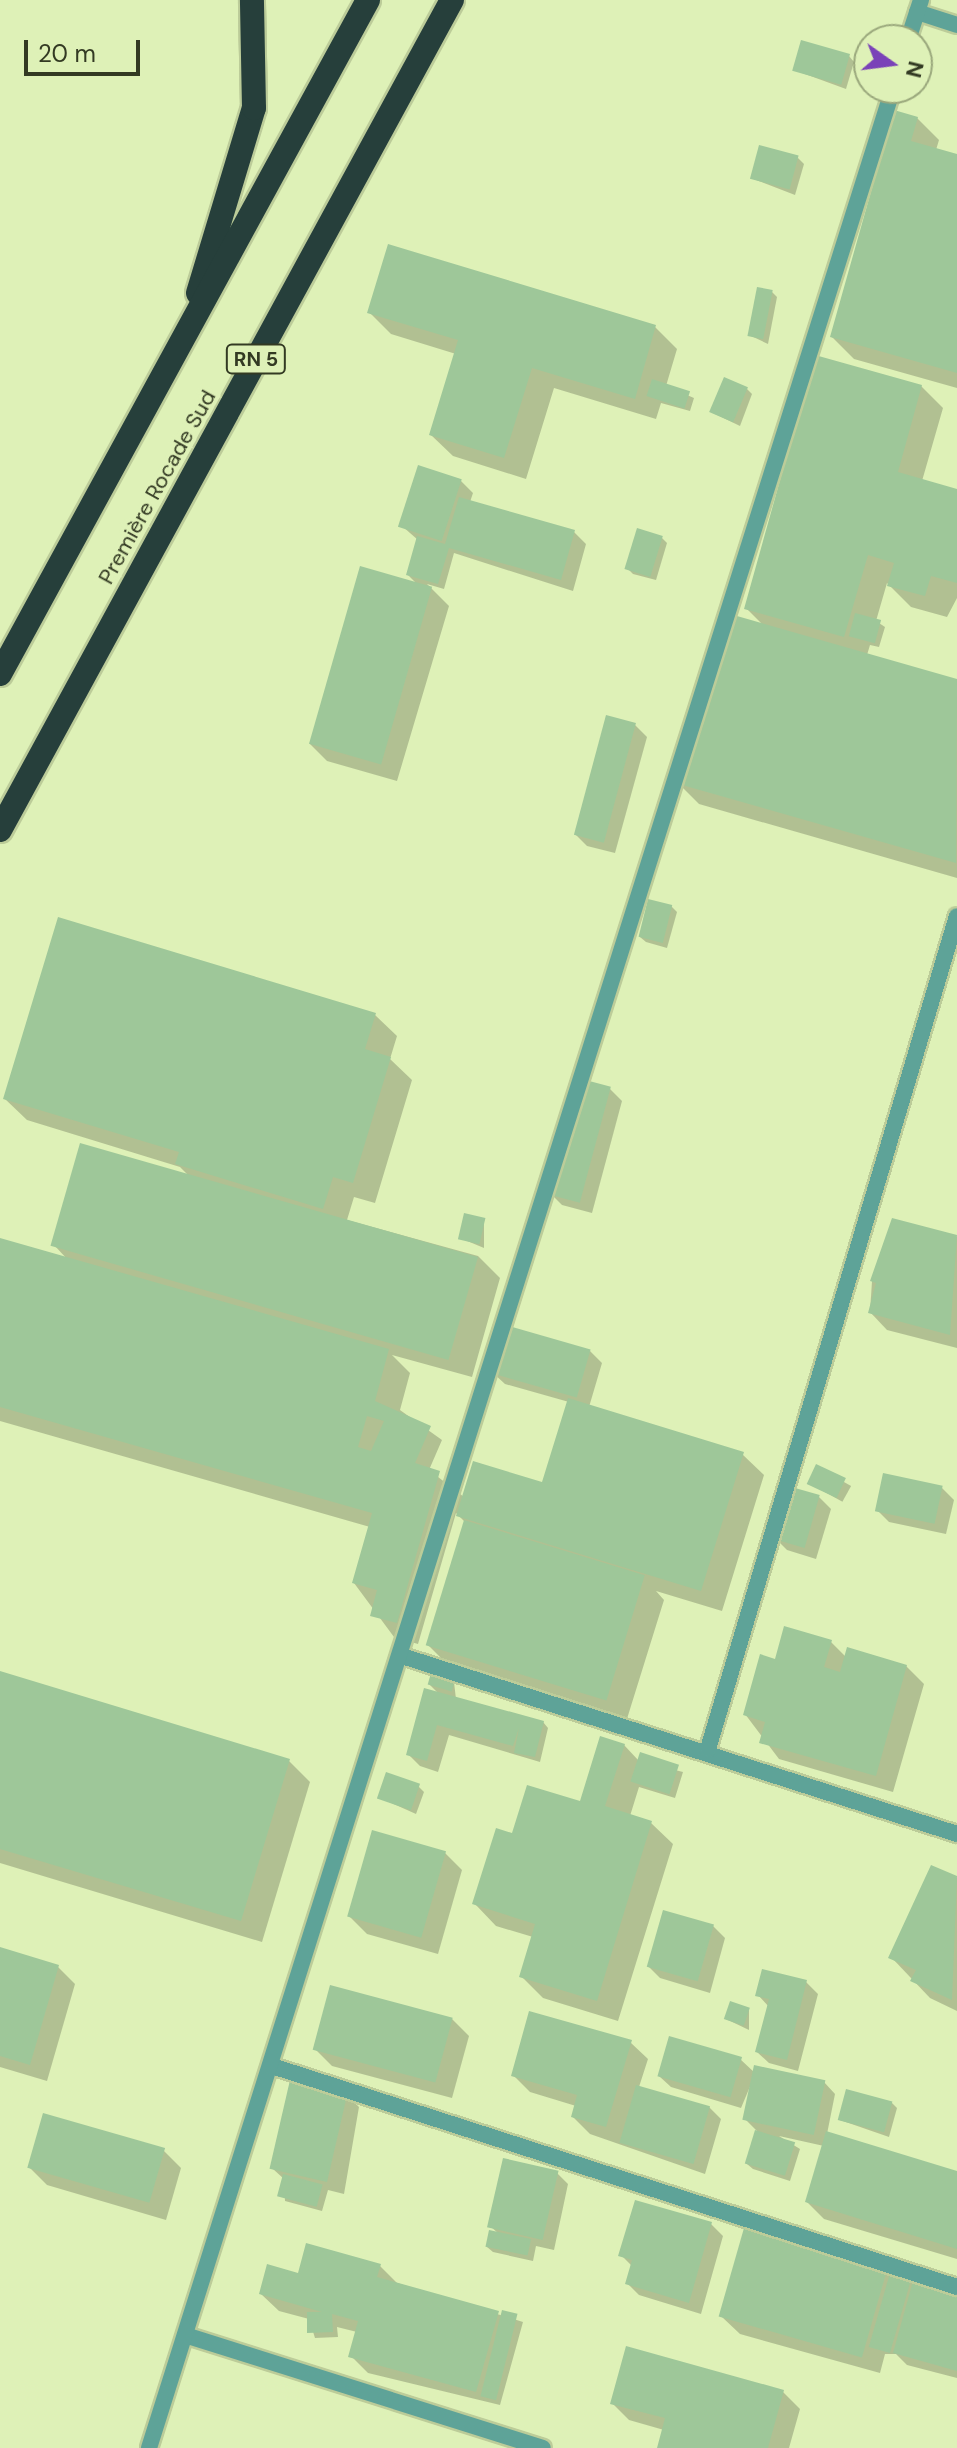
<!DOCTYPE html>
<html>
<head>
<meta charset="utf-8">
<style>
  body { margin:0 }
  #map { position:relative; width:957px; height:2448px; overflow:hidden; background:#def1b7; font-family:"DM Sans",sans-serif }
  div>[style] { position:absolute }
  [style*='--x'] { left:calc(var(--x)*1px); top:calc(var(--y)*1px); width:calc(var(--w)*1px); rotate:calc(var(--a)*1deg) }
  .shadow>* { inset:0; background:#0003; transform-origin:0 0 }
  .building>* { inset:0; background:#9ec799; transform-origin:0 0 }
  .roads { filter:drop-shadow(2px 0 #bccc99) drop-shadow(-2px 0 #bccc99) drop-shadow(0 2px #bccc99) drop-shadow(0 -2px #bccc99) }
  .street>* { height:16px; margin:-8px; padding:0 8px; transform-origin:8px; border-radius:8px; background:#5ea398 }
  .highway>* { height:24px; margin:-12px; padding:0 12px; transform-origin:12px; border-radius:12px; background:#263f3b }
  span { translate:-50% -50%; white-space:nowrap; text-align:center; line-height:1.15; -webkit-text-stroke:8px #def1b7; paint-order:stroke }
  .shield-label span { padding:2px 6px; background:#def1b7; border:2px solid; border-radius:6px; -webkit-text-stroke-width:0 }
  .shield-label { font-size:20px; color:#333a23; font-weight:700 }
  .street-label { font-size:22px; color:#333a23 }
  .north { position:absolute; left:853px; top:24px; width:80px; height:80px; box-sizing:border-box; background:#def1b7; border:2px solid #9aa87c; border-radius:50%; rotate:104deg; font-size:22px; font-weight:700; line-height:32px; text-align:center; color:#333a23 }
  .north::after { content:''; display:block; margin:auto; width:28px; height:36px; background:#7a42b8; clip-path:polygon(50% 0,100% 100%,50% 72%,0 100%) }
  .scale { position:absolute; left:24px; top:40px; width:116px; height:36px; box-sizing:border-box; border:4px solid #333a23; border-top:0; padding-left:10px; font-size:24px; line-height:28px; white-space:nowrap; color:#333a23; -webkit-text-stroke:6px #def1b7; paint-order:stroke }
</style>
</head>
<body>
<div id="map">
  <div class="shadow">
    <div style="clip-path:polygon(849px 56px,854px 62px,846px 89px,794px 70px)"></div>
    <div style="clip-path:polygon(917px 118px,939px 140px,936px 150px,957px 156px,957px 388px,854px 359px,832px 337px)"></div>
    <div style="clip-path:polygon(798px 158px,804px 164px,795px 195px,751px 178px)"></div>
    <div style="clip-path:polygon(389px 247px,655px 327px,677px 349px,666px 386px,694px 398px,690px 411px,661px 403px,656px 419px,554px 388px,526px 479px,453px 456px,431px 435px,456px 354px,391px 334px,369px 312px)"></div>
    <div style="clip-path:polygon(772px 292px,777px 297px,768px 344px,749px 335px)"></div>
    <div style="clip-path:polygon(921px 386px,943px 408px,922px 481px,957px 491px,957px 598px,947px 617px,911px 607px,887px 583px,876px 621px,885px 627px,879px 647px,870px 645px,867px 655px,957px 681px,957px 878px,699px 804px,677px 782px,763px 625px,746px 608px)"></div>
    <div style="clip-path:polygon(747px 389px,752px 394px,740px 426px,713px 413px)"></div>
    <div style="clip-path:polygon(461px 481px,473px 493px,470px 502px,574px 532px,586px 544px,573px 591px,454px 553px,444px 589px,427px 584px,449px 606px,397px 781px,327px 761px,310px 744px,418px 585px,408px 575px,418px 540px,402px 526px)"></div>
    <div style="clip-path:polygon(662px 538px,667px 543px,656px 580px,633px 574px,627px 568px)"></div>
    <div style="clip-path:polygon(635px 725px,647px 737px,615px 853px,587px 846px,575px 834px)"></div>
    <div style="clip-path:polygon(671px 906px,677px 912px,667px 948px,646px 942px,640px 937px)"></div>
    <div style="clip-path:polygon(375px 1015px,397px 1036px,390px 1059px,412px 1080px,375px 1203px,354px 1197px,347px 1220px,478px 1256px,500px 1278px,472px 1377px,392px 1355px,410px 1373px,400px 1410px,442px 1440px,429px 1470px,464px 1497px,544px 1485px,569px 1402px,505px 1384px,493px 1373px,590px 1351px,602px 1363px,589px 1407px,742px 1454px,764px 1475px,722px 1611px,656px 1591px,664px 1600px,626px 1722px,449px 1666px,427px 1644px,465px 1522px,456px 1513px,418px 1644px,394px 1637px,354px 1583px,370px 1527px,0 1421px,0 1240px,68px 1260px,54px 1245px,189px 1176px,180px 1167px,27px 1120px,5px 1099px)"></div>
    <div style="clip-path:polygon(610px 1089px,622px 1101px,592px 1213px,562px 1205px,550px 1193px)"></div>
    <div style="clip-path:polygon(484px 1220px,484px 1248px,460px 1238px)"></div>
    <div style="clip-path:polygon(893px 1220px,957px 1237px,957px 1348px,887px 1330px,870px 1312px,872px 1281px)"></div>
    <div style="left:817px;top:1467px;width:39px;height:18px;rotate:29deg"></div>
    <div style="clip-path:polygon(942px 1488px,954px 1500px,946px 1534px,889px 1522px,877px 1510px)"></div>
    <div style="clip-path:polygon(819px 1497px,831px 1509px,816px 1559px,787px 1550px,775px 1538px)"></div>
    <div style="clip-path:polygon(831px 1642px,846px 1657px,906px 1666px,924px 1684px,893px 1792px,779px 1759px,745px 1714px,776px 1661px)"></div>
    <div style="clip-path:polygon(0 1673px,289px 1761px,310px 1782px,262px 1942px,0 1863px)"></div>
    <div style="clip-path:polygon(454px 1682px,456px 1699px,543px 1722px,548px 1728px,540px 1762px,449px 1735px,438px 1772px,420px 1766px,408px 1754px,439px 1694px,430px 1685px)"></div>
    <div style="clip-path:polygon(624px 1745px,639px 1761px,683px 1772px,675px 1798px,639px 1787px,630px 1816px,651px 1823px,673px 1844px,618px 2021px,543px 1998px,521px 1976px,533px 1937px,496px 1926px,475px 1904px,514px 1836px,581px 1804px)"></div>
    <div style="clip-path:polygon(418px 1786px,424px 1792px,416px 1814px,378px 1797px)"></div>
    <div style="clip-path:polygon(445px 1853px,462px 1870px,438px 1954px,367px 1934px,350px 1917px)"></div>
    <div style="clip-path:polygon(932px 1867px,957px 1878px,957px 2011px,930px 1998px,891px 1957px)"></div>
    <div style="clip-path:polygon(713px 1926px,725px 1938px,710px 1993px,660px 1978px,649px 1967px)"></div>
    <div style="clip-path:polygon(0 1950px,58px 1967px,75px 1984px,47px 2081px,0 2067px)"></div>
    <div style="clip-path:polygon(806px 1982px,818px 1994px,798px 2071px,769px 2063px,757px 2052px,769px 2007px,758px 1995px)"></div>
    <div style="clip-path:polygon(749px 2010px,749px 2030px,726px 2019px)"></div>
    <div style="clip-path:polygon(452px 2019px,469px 2036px,452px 2098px,332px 2066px,315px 2049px)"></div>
    <div style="clip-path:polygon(630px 2042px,648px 2059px,639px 2087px,709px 2107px,721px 2119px,705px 2174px,590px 2134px,573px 2117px,576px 2106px,530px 2092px,513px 2075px)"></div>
    <div style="clip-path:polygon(740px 2059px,755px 2073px,824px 2082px,835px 2094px,827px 2134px,957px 2173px,957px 2259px,824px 2219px,807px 2202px,824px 2146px,779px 2136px,800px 2149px,790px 2181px,753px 2169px,747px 2164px,757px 2131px,745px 2119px,754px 2077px,741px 2108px,671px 2087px,659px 2076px)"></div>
    <div style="clip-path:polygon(347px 2095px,359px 2107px,344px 2194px,328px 2190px,322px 2211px,285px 2201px,284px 2179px,273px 2169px)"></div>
    <div style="clip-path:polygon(891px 2102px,897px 2108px,889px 2137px,840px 2120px)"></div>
    <div style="clip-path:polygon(163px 2150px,181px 2168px,166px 2220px,47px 2185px,30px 2168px)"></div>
    <div style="clip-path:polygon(557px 2173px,568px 2184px,554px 2250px,536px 2246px,533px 2261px,493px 2252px,487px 2247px,499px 2234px,490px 2226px)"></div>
    <div style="clip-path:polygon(711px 2224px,723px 2236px,701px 2314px,639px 2295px,627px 2283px,632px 2266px,621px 2255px)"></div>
    <div style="clip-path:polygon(380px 2266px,397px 2283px,523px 2322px,500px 2405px,368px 2373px,351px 2356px,357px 2332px,337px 2327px,338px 2337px,315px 2338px,309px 2319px,279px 2311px,261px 2294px,299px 2276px)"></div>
    <div style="clip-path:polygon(887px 2269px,957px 2295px,957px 2378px,907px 2365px,896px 2354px,885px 2354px,880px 2373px,740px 2334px,722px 2317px)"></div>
    <div style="clip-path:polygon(783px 2392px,800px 2409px,789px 2448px,659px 2448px,664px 2430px,629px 2420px,612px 2403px)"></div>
  </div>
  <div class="building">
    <div style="left:801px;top:40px;width:51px;height:32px;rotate:16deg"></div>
    <div style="clip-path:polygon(894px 110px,918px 117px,911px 141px,957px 154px,957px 373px,830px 337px)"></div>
    <div style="left:759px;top:145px;width:41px;height:35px;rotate:15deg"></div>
    <div style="clip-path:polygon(388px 244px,656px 325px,635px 399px,532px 368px,504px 458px,429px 435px,458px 340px,367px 313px)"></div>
    <div style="left:757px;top:287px;width:16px;height:50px;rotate:11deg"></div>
    <div style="clip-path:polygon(815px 355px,922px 385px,898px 472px,957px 489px,957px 583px,931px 576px,925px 596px,887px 586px,894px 563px,868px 555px,844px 637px,744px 609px)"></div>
    <div style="left:724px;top:377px;width:26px;height:38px;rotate:23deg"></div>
    <div style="left:652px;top:379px;width:40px;height:18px;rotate:18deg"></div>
    <div style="left:418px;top:465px;width:46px;height:65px;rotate:18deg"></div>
    <div style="clip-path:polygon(459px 497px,575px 530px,561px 580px,449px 548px,438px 584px,406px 575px,417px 536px,445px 544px)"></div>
    <div style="left:637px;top:528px;width:27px;height:43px;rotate:17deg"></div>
    <div style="left:360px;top:566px;width:75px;height:185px;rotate:16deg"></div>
    <div style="clip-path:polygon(723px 612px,957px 679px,956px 863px,675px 783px)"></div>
    <div style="left:855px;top:613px;width:27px;height:24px;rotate:15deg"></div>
    <div style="left:606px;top:715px;width:31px;height:124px;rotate:15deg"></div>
    <div style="left:648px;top:899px;width:25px;height:39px;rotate:14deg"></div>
    <div style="clip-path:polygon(58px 917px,376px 1013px,365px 1049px,391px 1057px,353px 1183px,333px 1177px,323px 1209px,175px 1164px,179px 1152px,3px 1099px)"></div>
    <div style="left:578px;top:1078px;width:34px;height:120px;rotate:15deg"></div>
    <div style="left:80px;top:1143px;width:414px;height:107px;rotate:16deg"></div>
    <div style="left:464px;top:1213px;width:22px;height:27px;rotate:13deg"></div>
    <div style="clip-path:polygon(892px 1218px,957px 1235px,950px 1335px,868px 1313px,876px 1283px,870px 1281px)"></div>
    <div style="clip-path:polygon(evenodd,0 1238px,389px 1349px,375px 1401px,431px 1426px,415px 1463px,440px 1471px,397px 1623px,370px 1616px,377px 1590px,352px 1583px,372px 1513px,0 1407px,0 1238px,367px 1416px,384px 1421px,371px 1451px,358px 1447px,367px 1416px)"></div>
    <div style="left:505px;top:1325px;width:89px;height:50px;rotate:16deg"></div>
    <div style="clip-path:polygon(568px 1398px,744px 1452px,701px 1591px,456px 1516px,473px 1461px,542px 1482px)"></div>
    <div style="left:816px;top:1464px;width:33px;height:22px;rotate:25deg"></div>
    <div style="left:883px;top:1473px;width:61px;height:39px;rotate:12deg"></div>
    <div style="left:788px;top:1486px;width:33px;height:55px;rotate:16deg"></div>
    <div style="left:464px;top:1520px;width:189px;height:131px;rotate:17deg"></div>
    <div style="clip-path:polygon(784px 1626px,832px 1640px,824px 1667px,840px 1672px,847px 1647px,907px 1665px,876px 1776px,759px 1743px,765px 1722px,743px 1715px,760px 1654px,775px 1659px)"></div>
    <div style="clip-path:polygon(0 1671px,290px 1759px,241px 1921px,0 1849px)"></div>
    <div style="left:431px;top:1673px;width:25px;height:12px;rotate:16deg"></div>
    <div style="clip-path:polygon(424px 1688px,544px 1721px,535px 1757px,514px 1753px,519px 1728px,513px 1746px,437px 1725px,427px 1761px,406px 1755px)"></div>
    <div style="clip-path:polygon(600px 1736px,625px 1744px,605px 1806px,652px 1821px,597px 2001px,519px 1977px,535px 1924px,472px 1904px,496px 1828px,512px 1833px,527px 1785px,580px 1801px)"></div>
    <div style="left:640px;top:1752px;width:41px;height:31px;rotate:18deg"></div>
    <div style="left:386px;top:1772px;width:36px;height:28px;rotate:19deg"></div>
    <div style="left:372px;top:1830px;width:77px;height:90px;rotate:16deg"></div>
    <div style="clip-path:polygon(931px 1865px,957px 1876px,952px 2000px,910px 1981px,916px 1970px,888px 1958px)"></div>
    <div style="left:663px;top:1910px;width:53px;height:59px;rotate:16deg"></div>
    <div style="clip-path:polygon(0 1947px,59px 1965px,30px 2065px,0 2056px)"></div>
    <div style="clip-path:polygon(762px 1969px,807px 1980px,787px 2060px,755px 2052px,769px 1999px,755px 1996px)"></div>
    <div style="left:330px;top:1985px;width:127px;height:67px;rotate:15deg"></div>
    <div style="left:730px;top:2001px;width:21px;height:19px;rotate:19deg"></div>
    <div style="clip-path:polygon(529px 2011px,632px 2040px,606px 2127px,571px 2117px,577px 2095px,511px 2076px)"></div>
    <div style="left:669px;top:2036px;width:76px;height:42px;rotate:16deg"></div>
    <div style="left:754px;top:2065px;width:73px;height:56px;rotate:12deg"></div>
    <div style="left:290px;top:2080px;width:59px;height:91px;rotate:13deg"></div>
    <div style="left:636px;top:2085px;width:77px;height:60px;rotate:16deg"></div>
    <div style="left:846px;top:2089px;width:48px;height:32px;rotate:15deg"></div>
    <div style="left:43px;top:2113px;width:127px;height:57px;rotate:16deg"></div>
    <div style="left:755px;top:2130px;width:42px;height:35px;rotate:17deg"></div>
    <div style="clip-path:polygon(826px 2131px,957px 2171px,957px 2249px,805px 2202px)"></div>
    <div style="left:503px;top:2158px;width:57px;height:71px;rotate:13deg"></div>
    <div style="left:283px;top:2174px;width:41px;height:23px;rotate:15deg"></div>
    <div style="clip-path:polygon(635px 2200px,712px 2222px,689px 2303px,625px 2284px,632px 2260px,618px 2256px)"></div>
    <div style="left:744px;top:2228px;width:149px;height:92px;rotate:16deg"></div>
    <div style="left:489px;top:2230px;width:43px;height:17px;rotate:12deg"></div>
    <div style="clip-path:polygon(306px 2243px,381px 2264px,377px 2277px,499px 2311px,476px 2392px,348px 2357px,358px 2321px,332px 2314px,333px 2332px,307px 2333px,307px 2312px,322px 2312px,259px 2294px,267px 2264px,298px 2273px)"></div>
    <div style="left:890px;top:2273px;width:22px;height:77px;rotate:16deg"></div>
    <div style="clip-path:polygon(913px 2281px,957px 2293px,957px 2371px,893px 2353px)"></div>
    <div style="left:502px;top:2310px;width:16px;height:89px;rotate:14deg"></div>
    <div style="clip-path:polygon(626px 2346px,784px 2390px,768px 2448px,657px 2448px,665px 2418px,610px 2404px)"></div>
  </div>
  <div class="roads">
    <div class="street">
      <div style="--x:917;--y:12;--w:42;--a:18"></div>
      <div style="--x:908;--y:40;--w:42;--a:-72"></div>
      <div style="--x:402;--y:1656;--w:583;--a:17.78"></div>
      <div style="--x:708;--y:1749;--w:869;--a:-73.36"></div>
      <div style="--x:272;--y:2066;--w:720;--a:17.88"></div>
      <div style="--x:185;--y:2335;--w:375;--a:17.5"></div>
      <div style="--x:149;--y:2448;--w:2474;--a:-72.5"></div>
    </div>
    <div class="highway">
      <div style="--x:198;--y:293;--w:193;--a:-73.2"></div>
      <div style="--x:254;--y:108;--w:108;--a:-91.1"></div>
      <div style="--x:0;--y:674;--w:768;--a:-61.37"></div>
      <div style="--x:0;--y:830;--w:945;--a:-61.43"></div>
    </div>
  </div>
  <div class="shield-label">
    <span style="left:256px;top:359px">RN 5</span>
  </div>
  <div class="street-label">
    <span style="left:157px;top:487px;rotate:-61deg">Première Rocade Sud</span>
  </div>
  <div class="north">N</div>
  <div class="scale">20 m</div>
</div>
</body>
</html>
